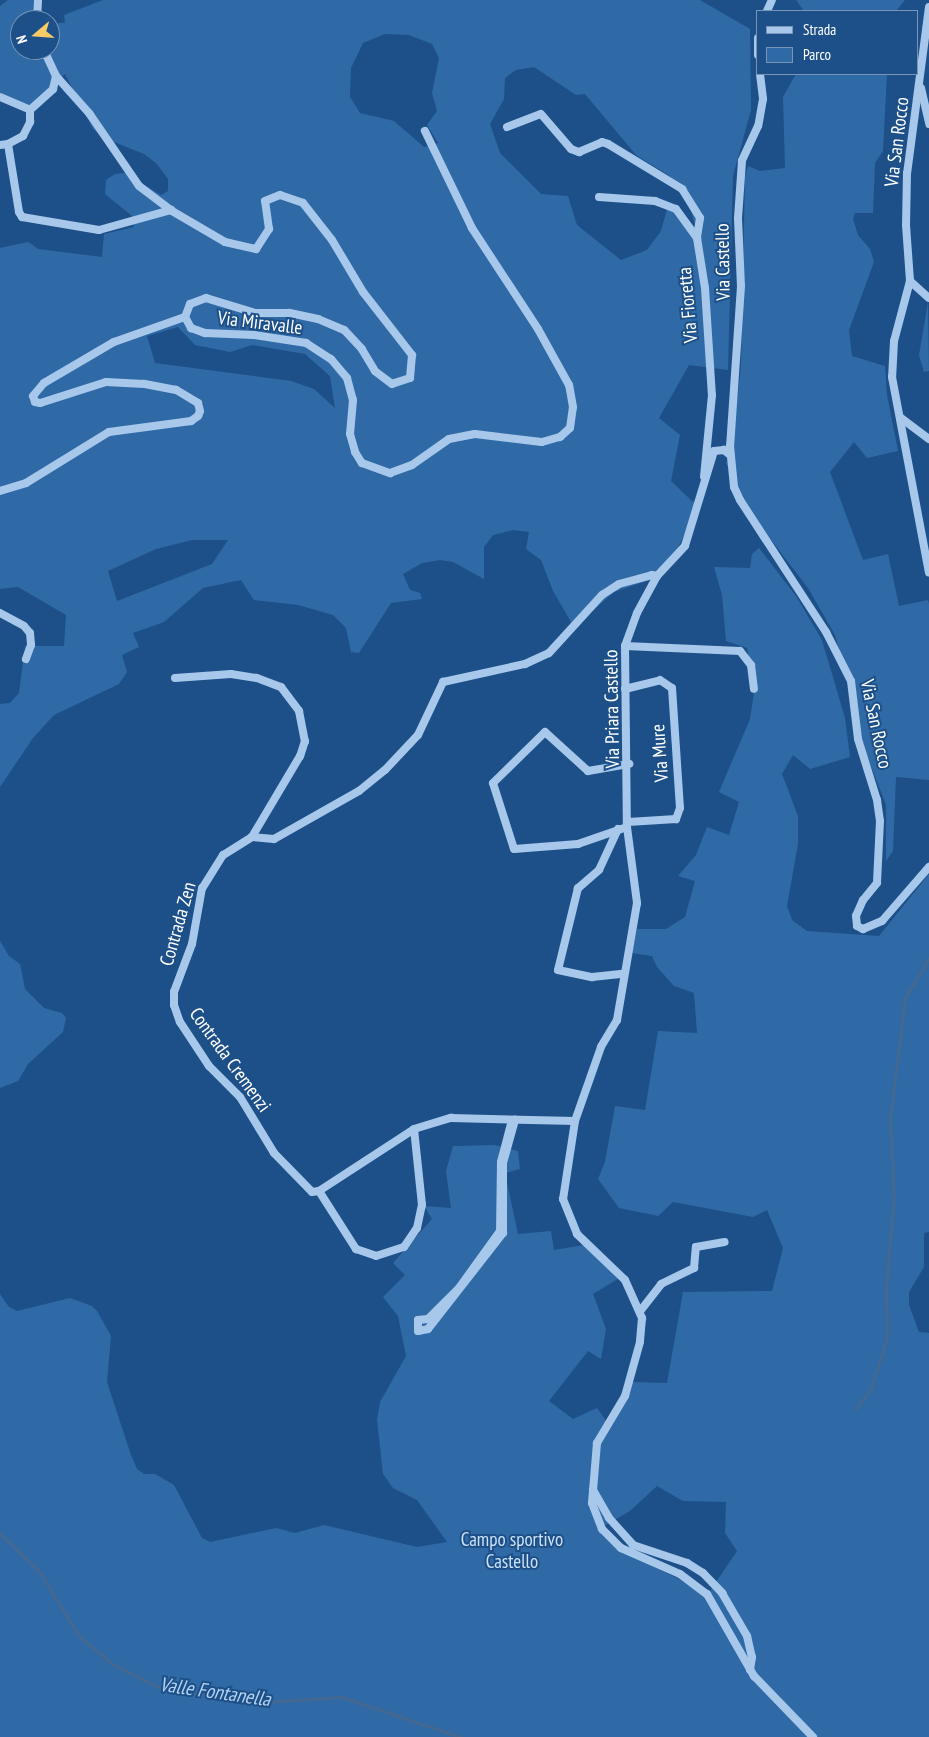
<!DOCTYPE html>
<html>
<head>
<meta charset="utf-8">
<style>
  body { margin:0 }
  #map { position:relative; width:929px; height:1737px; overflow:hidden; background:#1d5088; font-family:"PT Sans Narrow",sans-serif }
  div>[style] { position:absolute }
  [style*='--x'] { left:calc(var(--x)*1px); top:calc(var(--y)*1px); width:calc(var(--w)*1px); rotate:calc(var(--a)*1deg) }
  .green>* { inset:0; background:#306aa6 }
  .stream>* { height:2.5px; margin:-1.25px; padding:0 1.25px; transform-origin:1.25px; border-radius:1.25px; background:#436891 }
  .minor>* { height:8px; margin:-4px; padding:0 4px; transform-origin:4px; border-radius:4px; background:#a7c8eb }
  span { translate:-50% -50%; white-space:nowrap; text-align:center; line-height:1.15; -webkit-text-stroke:4px #1d5088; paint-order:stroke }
  .street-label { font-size:19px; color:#fff }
  .park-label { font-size:19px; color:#cce2f8 }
  .water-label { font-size:20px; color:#b2d2f3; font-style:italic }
  .legend { position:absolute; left:756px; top:10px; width:162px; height:65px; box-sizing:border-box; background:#1d5088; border:1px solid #7796b8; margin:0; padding:6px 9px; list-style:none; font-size:15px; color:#fff }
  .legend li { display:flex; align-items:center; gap:10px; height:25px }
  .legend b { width:25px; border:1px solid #7796b8 }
  .north { position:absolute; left:10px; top:10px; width:50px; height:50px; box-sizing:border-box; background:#1d5088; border:1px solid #7796b8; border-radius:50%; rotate:252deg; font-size:14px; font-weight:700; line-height:20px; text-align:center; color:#fff }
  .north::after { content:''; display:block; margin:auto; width:18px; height:22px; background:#fbca65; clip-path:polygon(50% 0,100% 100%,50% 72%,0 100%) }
</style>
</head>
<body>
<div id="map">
  <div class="green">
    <div style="clip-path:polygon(evenodd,8px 0,34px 0,36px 20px,20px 20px,20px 50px,50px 50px,50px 33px,57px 34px,58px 23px,65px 23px,64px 15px,103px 0,700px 0,750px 29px,751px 110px,733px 176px,728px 370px,689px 365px,659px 418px,680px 435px,671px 481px,693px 502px,694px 499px,694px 514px,678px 548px,649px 580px,614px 592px,574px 627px,553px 591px,541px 560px,526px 549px,529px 532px,513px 530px,493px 535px,484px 547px,484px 579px,453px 562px,440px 560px,422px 563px,403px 574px,410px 590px,420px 593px,422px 599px,391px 603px,359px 653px,351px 652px,346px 628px,333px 615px,298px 605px,254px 600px,241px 580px,203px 588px,164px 622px,133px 633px,139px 647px,122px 655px,127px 672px,119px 684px,54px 715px,33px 738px,0 787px,0 704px,10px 703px,19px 693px,25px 646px,64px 646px,66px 615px,18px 587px,0 589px,0 248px,28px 242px,38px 249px,102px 257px,104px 234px,134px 227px,132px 216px,105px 194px,106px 180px,115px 174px,125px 173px,161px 195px,168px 191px,168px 179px,157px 164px,144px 154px,104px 138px,93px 129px,65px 74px,31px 107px,0 93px,0 6px,8px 0,385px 34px,409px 35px,432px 44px,439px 58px,432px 93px,437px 111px,427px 125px,438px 143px,424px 147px,394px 121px,360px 113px,350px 97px,351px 68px,363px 43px,385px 34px,8px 0,534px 67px,576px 95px,585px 94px,636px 155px,668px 175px,685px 190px,696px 229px,677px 206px,667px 209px,661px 231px,647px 250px,621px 260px,577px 225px,568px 196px,541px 194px,500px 153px,490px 124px,504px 99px,505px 78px,516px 70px,534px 67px,8px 0,178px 327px,195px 345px,230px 352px,252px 345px,305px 354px,330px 376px,335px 408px,314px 389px,291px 381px,155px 363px,147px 336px,178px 327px,8px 0,192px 540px,228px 540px,212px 564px,117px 601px,108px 571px,156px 549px,192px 540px)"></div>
    <div style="clip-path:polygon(796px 0,905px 0,896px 11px,804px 11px)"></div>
    <div style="clip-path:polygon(796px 74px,887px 74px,883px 151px,875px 163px,873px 213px,855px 213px,853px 219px,858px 235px,870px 249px,874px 262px,849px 330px,852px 356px,885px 366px,887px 395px,898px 451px,867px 458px,854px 442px,830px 472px,863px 560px,888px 554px,899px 606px,928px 600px,929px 604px,929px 780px,896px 777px,893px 851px,886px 861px,886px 805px,866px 753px,835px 635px,808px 588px,749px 511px,726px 463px,732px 444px,741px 366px,745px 177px,748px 166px,760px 171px,785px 168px,783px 97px)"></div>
    <div style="clip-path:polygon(928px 302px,929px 371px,924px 372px,919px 355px)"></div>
    <div style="clip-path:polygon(evenodd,759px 548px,796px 596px,822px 640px,845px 718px,850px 757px,810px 769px,793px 755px,782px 774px,798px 816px,798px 844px,787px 906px,792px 920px,807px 931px,879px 936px,929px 874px,929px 1232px,924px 1233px,924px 1267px,909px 1292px,909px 1305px,919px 1332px,929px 1333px,929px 1737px,0 1737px,0 1294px,9px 1307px,17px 1311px,70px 1298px,92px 1306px,97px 1311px,111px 1336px,107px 1382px,131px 1455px,137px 1469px,144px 1474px,155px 1474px,174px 1485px,202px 1538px,210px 1542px,276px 1528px,295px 1533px,324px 1525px,417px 1547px,447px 1542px,417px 1500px,393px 1488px,383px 1474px,377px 1420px,380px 1402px,406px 1356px,398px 1316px,383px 1297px,405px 1275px,393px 1263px,432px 1219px,424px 1206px,451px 1208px,446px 1171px,453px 1146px,495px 1145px,518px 1151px,520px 1169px,505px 1173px,518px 1234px,551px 1231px,554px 1250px,584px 1245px,621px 1277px,593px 1294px,606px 1329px,601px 1359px,588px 1351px,549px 1401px,573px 1419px,597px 1408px,609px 1425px,631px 1382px,667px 1383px,683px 1292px,772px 1291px,783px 1248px,767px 1210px,753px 1217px,673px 1202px,658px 1216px,619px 1208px,598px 1179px,605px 1162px,615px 1106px,645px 1110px,658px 1031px,697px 1033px,694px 993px,674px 986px,657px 967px,652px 956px,632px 953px,637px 929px,666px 929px,685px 917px,695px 881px,678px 876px,696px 855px,707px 827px,729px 835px,739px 802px,719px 792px,750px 719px,755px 686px,747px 648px,726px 641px,722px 595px,714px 567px,750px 568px,752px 554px,759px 548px,657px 1486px,683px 1501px,726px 1502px,725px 1533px,737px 1551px,706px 1597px,681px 1580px,625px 1553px,602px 1527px,630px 1511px,657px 1486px)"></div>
    <div style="clip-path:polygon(0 941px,9px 956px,20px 964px,25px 989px,44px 1008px,62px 1013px,66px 1018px,63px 1032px,28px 1064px,18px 1081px,0 1088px)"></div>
  </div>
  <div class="stream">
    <div style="--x:856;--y:1409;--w:26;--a:-54"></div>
    <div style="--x:871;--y:1388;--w:52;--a:-72.3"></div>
    <div style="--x:887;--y:1338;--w:52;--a:-91.1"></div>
    <div style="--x:886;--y:1286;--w:88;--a:-84.8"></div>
    <div style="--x:894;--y:1198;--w:79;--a:-92.9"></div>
    <div style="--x:890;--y:1119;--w:122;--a:-82.9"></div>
    <div style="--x:905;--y:998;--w:47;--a:-59"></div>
    <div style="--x:0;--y:1533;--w:56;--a:44.3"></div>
    <div style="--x:40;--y:1572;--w:76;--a:58.4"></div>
    <div style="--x:80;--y:1637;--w:44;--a:39.5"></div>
    <div style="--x:114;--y:1665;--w:49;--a:26.6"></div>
    <div style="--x:158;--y:1687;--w:106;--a:8.1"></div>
    <div style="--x:263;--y:1702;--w:79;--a:-3.6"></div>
    <div style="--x:342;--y:1697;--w:126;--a:18.6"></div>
  </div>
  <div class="minor">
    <div style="--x:929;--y:7;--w:167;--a:97.5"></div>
    <div style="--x:907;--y:173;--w:52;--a:91.1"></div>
    <div style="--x:906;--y:225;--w:56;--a:85.9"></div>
    <div style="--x:910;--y:281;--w:62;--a:104.9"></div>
    <div style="--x:894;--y:341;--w:36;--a:93"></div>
    <div style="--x:892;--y:377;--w:199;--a:79.3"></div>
    <div style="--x:767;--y:11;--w:12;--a:-66"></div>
    <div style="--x:37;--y:20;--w:20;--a:-87"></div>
    <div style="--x:758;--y:38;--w:17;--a:90"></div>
    <div style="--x:760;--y:74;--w:25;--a:83"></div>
    <div style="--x:763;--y:99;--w:27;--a:100"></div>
    <div style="--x:758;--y:126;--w:38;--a:115"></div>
    <div style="--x:742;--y:161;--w:57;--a:94"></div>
    <div style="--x:738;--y:218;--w:68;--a:87.5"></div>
    <div style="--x:741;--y:286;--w:160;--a:93.9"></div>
    <div style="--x:730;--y:446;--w:41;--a:84.4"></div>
    <div style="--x:734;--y:487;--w:14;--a:65"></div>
    <div style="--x:740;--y:500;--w:158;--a:56.9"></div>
    <div style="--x:826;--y:632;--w:55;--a:63"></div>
    <div style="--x:851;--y:681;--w:58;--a:83.1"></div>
    <div style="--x:858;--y:739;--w:64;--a:72.7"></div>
    <div style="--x:877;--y:800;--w:21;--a:82"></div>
    <div style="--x:880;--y:821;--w:62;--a:92.8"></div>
    <div style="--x:877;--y:883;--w:22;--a:129"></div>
    <div style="--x:863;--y:900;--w:17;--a:114"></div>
    <div style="--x:856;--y:916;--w:10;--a:84"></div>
    <div style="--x:857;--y:926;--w:7;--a:27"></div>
    <div style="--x:863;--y:929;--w:21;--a:-23"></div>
    <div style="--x:882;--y:921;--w:72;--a:-49"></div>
    <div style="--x:56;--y:76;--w:50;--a:48.3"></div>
    <div style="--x:89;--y:113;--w:88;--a:55.6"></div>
    <div style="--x:139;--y:186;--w:41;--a:37.1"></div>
    <div style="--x:172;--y:211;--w:61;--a:30.3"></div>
    <div style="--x:225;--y:242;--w:32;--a:13"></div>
    <div style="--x:256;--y:249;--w:24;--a:-57"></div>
    <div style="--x:269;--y:229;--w:28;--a:-98"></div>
    <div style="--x:265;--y:201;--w:16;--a:-22"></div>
    <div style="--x:280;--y:195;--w:24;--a:19"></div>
    <div style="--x:303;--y:203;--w:47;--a:51.9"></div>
    <div style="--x:332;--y:240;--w:61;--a:59.2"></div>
    <div style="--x:363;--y:292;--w:80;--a:52.1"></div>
    <div style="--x:412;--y:355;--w:23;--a:95"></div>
    <div style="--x:410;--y:378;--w:19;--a:162"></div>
    <div style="--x:392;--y:384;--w:21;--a:-143"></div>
    <div style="--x:375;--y:371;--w:26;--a:-121"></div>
    <div style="--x:362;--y:349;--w:26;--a:-133"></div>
    <div style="--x:344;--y:330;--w:28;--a:-157"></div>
    <div style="--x:318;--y:319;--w:30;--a:-168"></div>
    <div style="--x:289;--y:313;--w:34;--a:180"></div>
    <div style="--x:255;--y:313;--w:51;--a:-163"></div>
    <div style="--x:206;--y:298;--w:17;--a:159"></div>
    <div style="--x:190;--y:304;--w:14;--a:111"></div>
    <div style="--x:921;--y:88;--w:37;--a:77"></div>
    <div style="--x:0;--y:97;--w:33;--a:23"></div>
    <div style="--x:30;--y:110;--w:31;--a:-42"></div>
    <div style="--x:53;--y:89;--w:13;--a:-77"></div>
    <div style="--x:56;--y:76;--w:29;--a:-115"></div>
    <div style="--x:507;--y:127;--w:36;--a:-21"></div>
    <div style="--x:541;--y:114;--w:46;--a:49.4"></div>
    <div style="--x:571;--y:149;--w:9;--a:21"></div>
    <div style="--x:579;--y:152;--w:25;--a:-23"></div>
    <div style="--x:602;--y:142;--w:6;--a:18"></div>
    <div style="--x:608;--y:144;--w:87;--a:31.3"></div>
    <div style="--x:682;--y:189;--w:34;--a:58"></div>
    <div style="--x:700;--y:218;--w:20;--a:99"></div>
    <div style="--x:8;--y:144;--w:69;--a:80.8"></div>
    <div style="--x:19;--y:212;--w:6;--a:59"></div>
    <div style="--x:22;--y:217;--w:78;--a:9.6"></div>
    <div style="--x:99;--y:230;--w:75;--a:-15.5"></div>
    <div style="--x:0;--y:145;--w:8;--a:-7"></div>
    <div style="--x:8;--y:144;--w:17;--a:-28"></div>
    <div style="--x:23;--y:136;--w:16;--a:-63"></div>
    <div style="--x:30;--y:122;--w:12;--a:-90"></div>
    <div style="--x:599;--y:197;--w:56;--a:4.1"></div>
    <div style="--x:655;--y:201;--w:22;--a:21"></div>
    <div style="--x:676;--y:209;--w:36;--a:54"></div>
    <div style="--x:697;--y:238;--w:51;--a:80.9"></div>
    <div style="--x:705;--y:288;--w:107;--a:86.3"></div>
    <div style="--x:712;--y:395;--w:82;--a:95.6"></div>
    <div style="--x:910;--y:281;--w:25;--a:42"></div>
    <div style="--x:901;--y:418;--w:35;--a:37"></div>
    <div style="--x:730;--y:455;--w:8;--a:-140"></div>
    <div style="--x:724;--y:450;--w:10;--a:174"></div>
    <div style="--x:714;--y:451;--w:99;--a:107"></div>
    <div style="--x:685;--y:546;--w:41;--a:133"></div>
    <div style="--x:657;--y:576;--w:42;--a:118.4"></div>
    <div style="--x:637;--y:613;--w:35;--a:110"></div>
    <div style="--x:625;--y:646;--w:181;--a:89.4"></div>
    <div style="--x:627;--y:827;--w:77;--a:82.5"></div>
    <div style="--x:637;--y:903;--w:119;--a:99.7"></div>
    <div style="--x:617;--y:1020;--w:31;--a:121"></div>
    <div style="--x:601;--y:1047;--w:78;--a:109.4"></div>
    <div style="--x:575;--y:1121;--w:79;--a:98.7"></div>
    <div style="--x:563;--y:1199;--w:38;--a:68"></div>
    <div style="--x:577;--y:1234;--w:66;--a:43.8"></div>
    <div style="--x:625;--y:1280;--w:42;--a:65.9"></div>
    <div style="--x:642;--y:1318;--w:24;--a:95"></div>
    <div style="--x:640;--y:1342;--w:56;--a:105.5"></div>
    <div style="--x:625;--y:1396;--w:55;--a:120.8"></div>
    <div style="--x:597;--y:1443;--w:60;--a:94.8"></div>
    <div style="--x:592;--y:1503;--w:28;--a:69"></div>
    <div style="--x:602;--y:1529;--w:27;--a:45"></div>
    <div style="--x:621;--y:1548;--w:64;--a:23.8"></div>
    <div style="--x:680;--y:1574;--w:34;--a:37"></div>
    <div style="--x:707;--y:1594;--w:95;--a:60.2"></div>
    <div style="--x:754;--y:1676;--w:85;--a:46"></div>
    <div style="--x:0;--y:491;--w:27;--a:-17"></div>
    <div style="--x:26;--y:483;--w:97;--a:-31.6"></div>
    <div style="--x:109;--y:432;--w:83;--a:-7.6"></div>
    <div style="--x:191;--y:421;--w:9;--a:-36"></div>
    <div style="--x:198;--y:416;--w:5;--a:-68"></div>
    <div style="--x:200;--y:411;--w:8;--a:-104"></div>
    <div style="--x:198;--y:403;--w:26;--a:-149"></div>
    <div style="--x:176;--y:390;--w:33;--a:-169"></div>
    <div style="--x:144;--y:384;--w:38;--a:-177"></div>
    <div style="--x:106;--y:382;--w:69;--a:162.3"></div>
    <div style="--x:40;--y:403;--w:5;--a:-169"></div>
    <div style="--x:35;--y:402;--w:6;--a:-108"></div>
    <div style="--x:33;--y:396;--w:17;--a:-50"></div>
    <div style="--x:44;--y:383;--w:81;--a:-30.4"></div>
    <div style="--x:114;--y:342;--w:75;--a:-19.4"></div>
    <div style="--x:185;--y:317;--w:13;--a:61"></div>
    <div style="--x:191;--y:328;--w:15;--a:20"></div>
    <div style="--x:205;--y:333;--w:49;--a:2.3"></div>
    <div style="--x:254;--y:335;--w:53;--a:8.7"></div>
    <div style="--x:306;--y:343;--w:30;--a:33"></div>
    <div style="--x:331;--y:359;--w:25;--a:50"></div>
    <div style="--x:347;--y:378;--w:23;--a:75"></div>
    <div style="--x:353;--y:400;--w:34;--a:95"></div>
    <div style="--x:350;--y:434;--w:19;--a:74"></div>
    <div style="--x:355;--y:452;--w:13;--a:58"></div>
    <div style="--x:362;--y:463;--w:30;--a:20"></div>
    <div style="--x:390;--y:473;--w:23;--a:-20"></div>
    <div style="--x:412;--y:465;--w:45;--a:-35.1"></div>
    <div style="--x:449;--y:439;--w:26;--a:-11"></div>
    <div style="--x:475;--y:434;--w:67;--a:6.8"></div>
    <div style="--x:542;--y:442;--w:19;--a:-16"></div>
    <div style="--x:560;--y:437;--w:13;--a:-42"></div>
    <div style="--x:570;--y:428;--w:21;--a:-82"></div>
    <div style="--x:573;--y:407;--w:22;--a:-100"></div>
    <div style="--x:569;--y:385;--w:64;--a:-119"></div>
    <div style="--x:538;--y:329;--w:121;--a:-123.2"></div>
    <div style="--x:472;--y:228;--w:108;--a:-115.9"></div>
    <div style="--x:0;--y:613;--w:27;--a:28"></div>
    <div style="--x:24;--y:626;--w:9;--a:49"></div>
    <div style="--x:30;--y:633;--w:12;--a:85"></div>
    <div style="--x:31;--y:645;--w:15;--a:110"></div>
    <div style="--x:625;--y:646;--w:115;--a:2.5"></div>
    <div style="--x:740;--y:651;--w:18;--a:52"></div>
    <div style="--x:751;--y:665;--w:24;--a:83"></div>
    <div style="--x:175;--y:678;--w:56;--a:-4.1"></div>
    <div style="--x:231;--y:674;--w:26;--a:9"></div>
    <div style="--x:257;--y:678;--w:26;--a:21"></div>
    <div style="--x:281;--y:687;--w:30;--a:53"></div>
    <div style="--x:299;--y:711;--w:31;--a:79"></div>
    <div style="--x:305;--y:741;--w:16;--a:108"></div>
    <div style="--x:300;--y:756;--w:94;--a:120.7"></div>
    <div style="--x:252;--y:837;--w:34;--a:148"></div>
    <div style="--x:223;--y:855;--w:39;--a:122"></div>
    <div style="--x:202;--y:888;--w:57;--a:100.1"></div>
    <div style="--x:192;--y:944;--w:51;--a:110.6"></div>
    <div style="--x:174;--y:992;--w:13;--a:90"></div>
    <div style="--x:174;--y:1005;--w:18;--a:71"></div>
    <div style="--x:180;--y:1022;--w:53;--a:56.6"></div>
    <div style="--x:209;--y:1066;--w:44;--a:45"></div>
    <div style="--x:240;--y:1097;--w:66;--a:58.7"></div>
    <div style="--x:274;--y:1153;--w:54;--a:45.7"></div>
    <div style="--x:312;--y:1192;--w:7;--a:-8"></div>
    <div style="--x:319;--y:1191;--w:113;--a:-33.1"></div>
    <div style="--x:414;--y:1129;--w:39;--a:-17"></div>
    <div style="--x:451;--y:1118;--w:124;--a:1.4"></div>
    <div style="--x:625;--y:689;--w:36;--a:-14"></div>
    <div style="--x:660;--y:680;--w:14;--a:34"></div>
    <div style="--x:672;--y:688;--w:120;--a:86.2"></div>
    <div style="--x:680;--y:808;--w:12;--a:110"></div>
    <div style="--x:676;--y:819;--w:48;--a:176.4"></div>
    <div style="--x:627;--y:827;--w:52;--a:160.9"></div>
    <div style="--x:578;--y:844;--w:64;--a:175.5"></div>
    <div style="--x:514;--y:849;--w:69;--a:-107.7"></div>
    <div style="--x:493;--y:783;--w:73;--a:-44.4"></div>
    <div style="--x:545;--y:732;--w:58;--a:42.2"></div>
    <div style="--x:588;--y:771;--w:42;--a:-9.7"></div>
    <div style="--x:618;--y:829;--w:45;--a:114.9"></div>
    <div style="--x:599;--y:870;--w:28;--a:139"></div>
    <div style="--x:578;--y:888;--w:84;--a:103.7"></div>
    <div style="--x:558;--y:970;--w:35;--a:12"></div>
    <div style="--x:592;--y:977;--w:31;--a:-6"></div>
    <div style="--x:252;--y:837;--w:22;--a:5"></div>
    <div style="--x:274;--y:839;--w:98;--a:-29.5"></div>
    <div style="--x:359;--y:791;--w:33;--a:-39"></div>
    <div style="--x:385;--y:770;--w:48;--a:-46.7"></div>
    <div style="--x:418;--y:735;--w:59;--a:-64.7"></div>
    <div style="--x:443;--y:682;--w:84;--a:-12.4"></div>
    <div style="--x:525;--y:664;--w:26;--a:-25"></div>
    <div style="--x:549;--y:653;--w:79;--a:-47.6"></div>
    <div style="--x:602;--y:595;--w:20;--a:-33"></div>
    <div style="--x:619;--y:584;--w:34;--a:-15"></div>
    <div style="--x:652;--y:575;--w:5;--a:11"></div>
    <div style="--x:512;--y:1120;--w:43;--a:104.7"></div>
    <div style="--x:501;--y:1162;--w:69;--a:90.8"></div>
    <div style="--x:500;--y:1231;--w:70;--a:125.7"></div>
    <div style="--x:459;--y:1288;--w:44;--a:135"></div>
    <div style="--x:428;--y:1319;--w:10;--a:174"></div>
    <div style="--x:418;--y:1320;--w:11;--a:90"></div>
    <div style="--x:418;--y:1331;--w:10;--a:-11"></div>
    <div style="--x:428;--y:1329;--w:122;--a:-52"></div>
    <div style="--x:503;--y:1233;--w:70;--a:-90"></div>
    <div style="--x:503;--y:1163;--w:45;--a:-74.4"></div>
    <div style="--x:319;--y:1191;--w:69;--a:57.5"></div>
    <div style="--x:356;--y:1249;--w:21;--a:19"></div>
    <div style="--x:376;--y:1256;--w:29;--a:-18"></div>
    <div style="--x:404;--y:1247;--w:23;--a:-56"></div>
    <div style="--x:417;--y:1228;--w:24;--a:-78"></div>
    <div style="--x:422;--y:1205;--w:76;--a:-96"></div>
    <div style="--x:641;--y:1310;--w:33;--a:-52"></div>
    <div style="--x:661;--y:1284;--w:37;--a:-26"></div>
    <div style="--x:694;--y:1268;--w:21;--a:-85"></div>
    <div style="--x:696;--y:1247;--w:29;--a:-10"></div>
    <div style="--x:593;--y:1490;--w:32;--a:60"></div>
    <div style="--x:609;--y:1518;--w:36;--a:48"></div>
    <div style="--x:633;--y:1545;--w:57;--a:18.4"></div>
    <div style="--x:687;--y:1563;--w:19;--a:32"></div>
    <div style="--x:703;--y:1573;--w:28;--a:46"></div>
    <div style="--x:722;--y:1593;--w:50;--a:59.8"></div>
    <div style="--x:747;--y:1636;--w:22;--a:77"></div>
    <div style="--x:752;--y:1657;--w:13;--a:99"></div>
  </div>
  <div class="street-label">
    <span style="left:897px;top:142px;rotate:-83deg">Via San Rocco</span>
    <span style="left:723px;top:262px;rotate:-91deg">Via Castello</span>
    <span style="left:688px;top:305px;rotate:-95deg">Via Fioretta</span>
    <span style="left:260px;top:323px;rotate:7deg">Via Miravalle</span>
    <span style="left:612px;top:709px;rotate:-91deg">Via Priara Castello</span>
    <span style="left:876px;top:724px;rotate:78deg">Via San Rocco</span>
    <span style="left:660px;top:753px;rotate:-94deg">Via Mure</span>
    <span style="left:178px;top:924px;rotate:-74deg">Contrada Zen</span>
    <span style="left:230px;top:1060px;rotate:54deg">Contrada Cremenzi</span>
  </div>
  <div class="park-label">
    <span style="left:512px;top:1551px">Campo sportivo<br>Castello</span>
  </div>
  <div class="water-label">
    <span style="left:215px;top:1692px;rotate:8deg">Valle Fontanella</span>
  </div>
  <ul class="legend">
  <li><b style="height:6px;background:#a7c8eb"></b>Strada</li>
  <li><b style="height:14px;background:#306aa6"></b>Parco</li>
  </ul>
  <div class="north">N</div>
</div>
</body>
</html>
